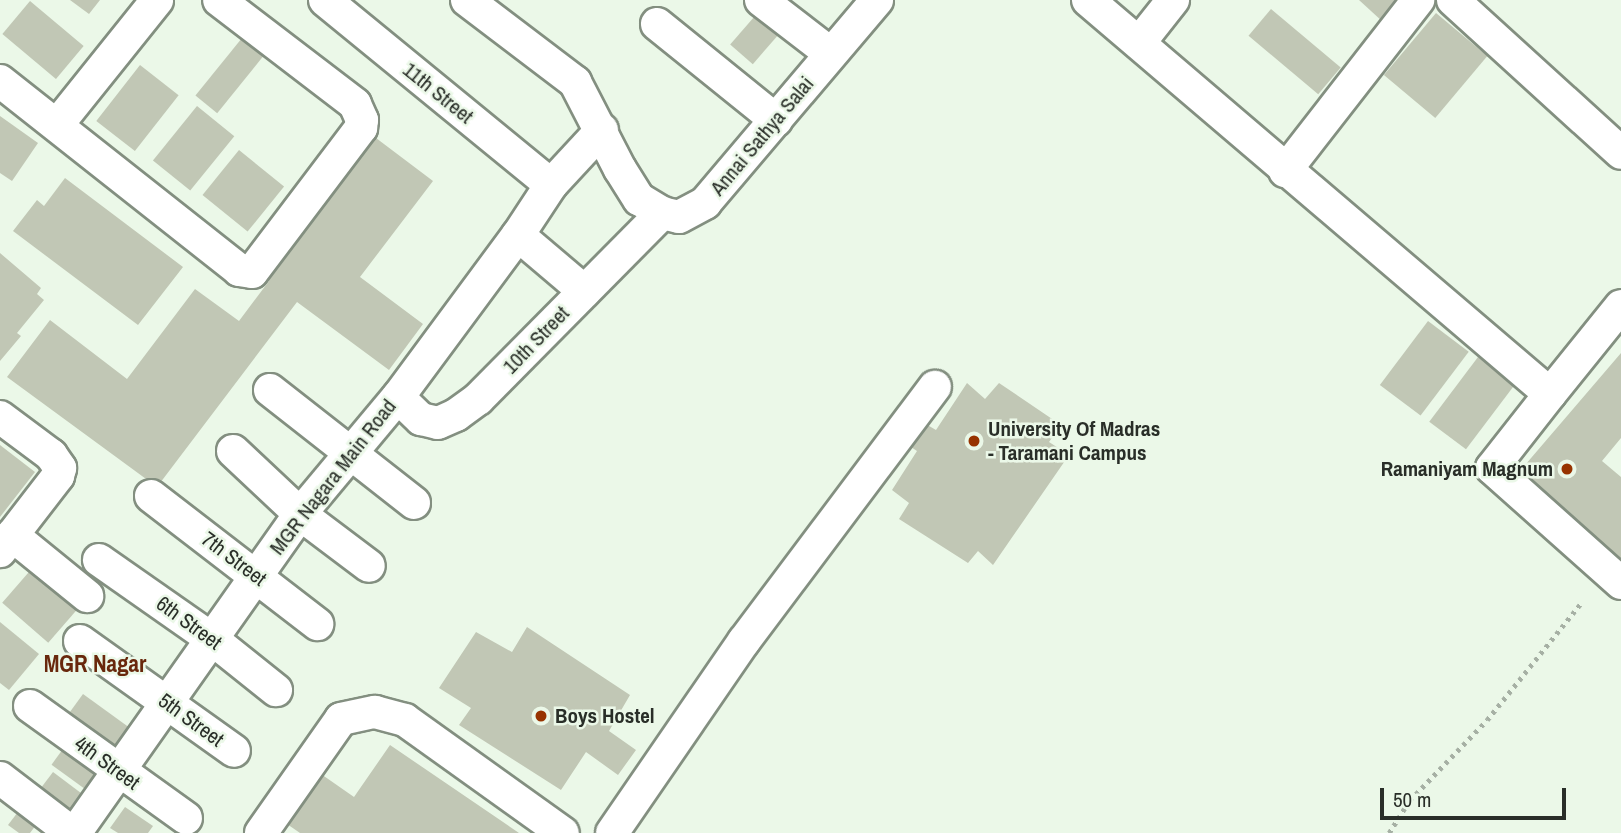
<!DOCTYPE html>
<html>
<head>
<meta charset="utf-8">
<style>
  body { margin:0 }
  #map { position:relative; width:1621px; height:833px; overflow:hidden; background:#ebf8e8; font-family:"Archivo Narrow",sans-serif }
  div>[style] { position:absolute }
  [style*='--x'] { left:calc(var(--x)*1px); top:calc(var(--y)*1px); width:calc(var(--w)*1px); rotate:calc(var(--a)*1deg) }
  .building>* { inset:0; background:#c1c7b5; transform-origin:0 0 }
  .path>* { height:4.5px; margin-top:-2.25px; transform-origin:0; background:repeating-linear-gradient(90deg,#a6b0a4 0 3.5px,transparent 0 8.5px) }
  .roads { filter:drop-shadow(2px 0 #838f80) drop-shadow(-2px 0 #838f80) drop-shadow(0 2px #838f80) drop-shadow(0 -2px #838f80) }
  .minor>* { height:32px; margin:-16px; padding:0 16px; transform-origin:16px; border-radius:16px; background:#fff }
  .dots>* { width:19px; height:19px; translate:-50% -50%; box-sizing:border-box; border:4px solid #ebf8e8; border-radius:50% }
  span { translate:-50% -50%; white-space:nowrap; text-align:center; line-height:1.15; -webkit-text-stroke:5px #ebf8e8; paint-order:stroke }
  .street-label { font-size:21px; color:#292e28 }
  .poi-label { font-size:21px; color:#292e28; font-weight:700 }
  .left { translate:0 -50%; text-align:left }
  .right { translate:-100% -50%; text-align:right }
  .neighbourhood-label { font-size:23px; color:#68270c; font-weight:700 }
  .scale { position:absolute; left:1380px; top:788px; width:186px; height:32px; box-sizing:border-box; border:4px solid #292e28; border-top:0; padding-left:9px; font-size:21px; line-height:24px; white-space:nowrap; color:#292e28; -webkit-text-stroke:5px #ebf8e8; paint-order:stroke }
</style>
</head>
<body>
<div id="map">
  <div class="building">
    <div style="clip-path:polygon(70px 0,100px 0,89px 14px)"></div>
    <div style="clip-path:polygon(1359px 0,1402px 0,1383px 22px)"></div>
    <div style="left:30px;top:1px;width:70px;height:43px;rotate:40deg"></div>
    <div style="left:761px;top:9px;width:30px;height:47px;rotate:41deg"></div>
    <div style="left:1271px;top:9px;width:91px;height:35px;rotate:40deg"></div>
    <div style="left:1436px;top:13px;width:67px;height:81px;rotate:40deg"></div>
    <div style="left:242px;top:38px;width:28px;height:74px;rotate:39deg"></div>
    <div style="left:140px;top:65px;width:49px;height:71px;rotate:38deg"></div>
    <div style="left:197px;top:106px;width:48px;height:70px;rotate:39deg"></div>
    <div style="clip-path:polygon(0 116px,38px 143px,12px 181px,0 173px)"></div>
    <div style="clip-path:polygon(376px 138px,433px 181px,360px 277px,423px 324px,389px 370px,297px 302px,157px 487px,7px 377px,50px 320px,127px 379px,195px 289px,239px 321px,269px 281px,267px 279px)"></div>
    <div style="left:239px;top:150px;width:58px;height:58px;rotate:39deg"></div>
    <div style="clip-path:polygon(65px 178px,183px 267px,138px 325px,13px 231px,37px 200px,44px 206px)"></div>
    <div style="clip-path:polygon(0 253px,41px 288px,37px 294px,44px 300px,17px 333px,21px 336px,0 361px)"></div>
    <div style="left:1428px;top:321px;width:51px;height:80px;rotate:37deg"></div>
    <div style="clip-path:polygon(1621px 353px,1621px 438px,1602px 461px,1621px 477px,1621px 574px,1513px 479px)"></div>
    <div style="left:1478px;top:357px;width:46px;height:81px;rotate:37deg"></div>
    <div style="clip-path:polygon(967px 383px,985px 399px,999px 383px,1061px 425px,1049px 442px,1069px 455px,993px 565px,978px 551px,968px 563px,899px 519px,909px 503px,892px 490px,917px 451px,902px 441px,917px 419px,936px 430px)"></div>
    <div style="clip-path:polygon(0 445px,35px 472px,0 517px)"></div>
    <div style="left:35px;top:565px;width:61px;height:50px;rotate:41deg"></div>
    <div style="clip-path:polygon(0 622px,39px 654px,9px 690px,0 683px)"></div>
    <div style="clip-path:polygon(527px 627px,630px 695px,609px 731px,636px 750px,618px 775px,586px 752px,561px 790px,459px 725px,471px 708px,439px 688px,476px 632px,512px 652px)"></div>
    <div style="left:83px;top:694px;width:61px;height:34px;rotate:36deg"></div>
    <div style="left:68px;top:742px;width:49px;height:28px;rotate:36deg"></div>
    <div style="clip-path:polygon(390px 745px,519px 833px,300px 833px,287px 824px,321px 774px,354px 797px)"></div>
    <div style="left:53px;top:772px;width:40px;height:26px;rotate:37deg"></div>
    <div style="clip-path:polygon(125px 807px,153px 826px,148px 833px,118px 833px,110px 828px)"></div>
    <div style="clip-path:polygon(21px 808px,39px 821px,30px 833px,19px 833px,8px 825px)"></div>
  </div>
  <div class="path">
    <div style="--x:1389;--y:833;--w:39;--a:-58"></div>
    <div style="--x:1410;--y:800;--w:111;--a:-46.1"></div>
    <div style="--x:1487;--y:720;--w:151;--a:-51.2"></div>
  </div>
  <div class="roads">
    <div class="minor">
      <div style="--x:325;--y:0;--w:292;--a:39.3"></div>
      <div style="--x:467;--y:0;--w:136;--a:37.2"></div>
      <div style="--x:575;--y:82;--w:98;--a:62.7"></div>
      <div style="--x:620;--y:169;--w:36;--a:58"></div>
      <div style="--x:639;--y:199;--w:27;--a:31"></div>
      <div style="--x:662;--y:213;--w:17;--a:13"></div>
      <div style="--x:679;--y:217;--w:30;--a:-28"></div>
      <div style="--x:705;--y:203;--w:266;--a:-49.7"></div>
      <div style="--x:761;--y:0;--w:88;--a:37.6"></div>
      <div style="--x:1088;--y:0;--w:607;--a:40.46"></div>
      <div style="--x:1550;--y:394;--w:94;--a:128.1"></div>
      <div style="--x:1492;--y:468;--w:173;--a:41.7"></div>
      <div style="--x:1453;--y:0;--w:227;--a:42.3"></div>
      <div style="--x:657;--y:24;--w:153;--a:38.9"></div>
      <div style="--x:1139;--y:43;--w:55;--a:-51.7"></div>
      <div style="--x:0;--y:81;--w:305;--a:38.3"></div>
      <div style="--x:239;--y:270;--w:13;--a:9"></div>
      <div style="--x:252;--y:272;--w:181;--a:-52.9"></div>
      <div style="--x:361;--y:128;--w:8;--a:-83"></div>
      <div style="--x:362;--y:120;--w:17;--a:-114"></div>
      <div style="--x:355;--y:104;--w:171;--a:-142.6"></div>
      <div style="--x:57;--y:125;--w:160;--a:-51.3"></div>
      <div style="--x:1285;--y:171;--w:217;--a:-52.1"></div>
      <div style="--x:518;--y:235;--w:87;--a:40.3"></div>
      <div style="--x:270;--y:390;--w:183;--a:38.1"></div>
      <div style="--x:1550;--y:394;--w:113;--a:-51.1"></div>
      <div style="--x:398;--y:397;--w:32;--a:44"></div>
      <div style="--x:421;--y:419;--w:17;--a:13"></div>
      <div style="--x:438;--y:423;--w:20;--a:-24"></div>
      <div style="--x:456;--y:415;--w:27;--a:-36"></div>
      <div style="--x:478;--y:399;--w:262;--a:-45.3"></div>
      <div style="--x:0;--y:417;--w:64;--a:36.7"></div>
      <div style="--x:51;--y:455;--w:16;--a:55"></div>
      <div style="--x:60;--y:468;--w:8;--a:104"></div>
      <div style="--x:58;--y:476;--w:95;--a:127.7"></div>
      <div style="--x:233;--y:451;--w:92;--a:43.2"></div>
      <div style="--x:300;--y:514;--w:86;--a:37"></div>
      <div style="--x:151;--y:496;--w:210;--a:37.6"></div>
      <div style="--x:12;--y:535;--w:97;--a:39.1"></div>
      <div style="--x:99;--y:560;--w:138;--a:35"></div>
      <div style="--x:212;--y:639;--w:82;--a:38.6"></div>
      <div style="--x:80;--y:641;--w:189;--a:35.5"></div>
      <div style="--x:30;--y:706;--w:192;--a:35.7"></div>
      <div style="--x:0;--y:778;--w:91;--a:37.4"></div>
      <div style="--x:75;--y:833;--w:390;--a:-54.8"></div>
      <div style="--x:300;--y:514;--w:153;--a:-50.1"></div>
      <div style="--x:398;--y:397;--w:202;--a:-53.5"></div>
      <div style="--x:518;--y:235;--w:60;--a:-56.6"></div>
      <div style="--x:551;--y:185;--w:75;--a:-47.2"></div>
      <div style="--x:261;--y:833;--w:139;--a:-54.9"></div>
      <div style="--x:341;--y:719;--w:35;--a:-12"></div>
      <div style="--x:375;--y:712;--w:31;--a:15"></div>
      <div style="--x:405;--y:720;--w:194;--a:35.6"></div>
      <div style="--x:612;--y:833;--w:233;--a:-55.5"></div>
      <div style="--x:744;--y:641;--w:318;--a:-53.1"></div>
    </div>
  </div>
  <div class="dots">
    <div style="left:974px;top:441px;background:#973300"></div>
    <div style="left:1567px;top:469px;background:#973300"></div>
    <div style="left:541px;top:716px;background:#973300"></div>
  </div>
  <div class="street-label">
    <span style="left:438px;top:93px;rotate:39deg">11th Street</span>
    <span style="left:762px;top:136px;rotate:-50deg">Annai Sathya Salai</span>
    <span style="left:536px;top:340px;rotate:-46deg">10th Street</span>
    <span style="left:333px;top:477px;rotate:-52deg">MGR Nagara Main Road</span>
    <span style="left:234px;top:559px;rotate:37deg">7th Street</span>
    <span style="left:189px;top:623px;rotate:36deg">6th Street</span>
    <span style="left:191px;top:720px;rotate:36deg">5th Street</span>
    <span style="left:107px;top:763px;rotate:36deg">4th Street</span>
  </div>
  <div class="poi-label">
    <span class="left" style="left:988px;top:441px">University Of Madras<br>- Taramani Campus</span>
    <span class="right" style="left:1553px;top:469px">Ramaniyam Magnum</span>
    <span class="left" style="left:555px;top:716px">Boys Hostel</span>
  </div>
  <div class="neighbourhood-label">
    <span style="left:95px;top:664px">MGR Nagar</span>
  </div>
  <div class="scale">50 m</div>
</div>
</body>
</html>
